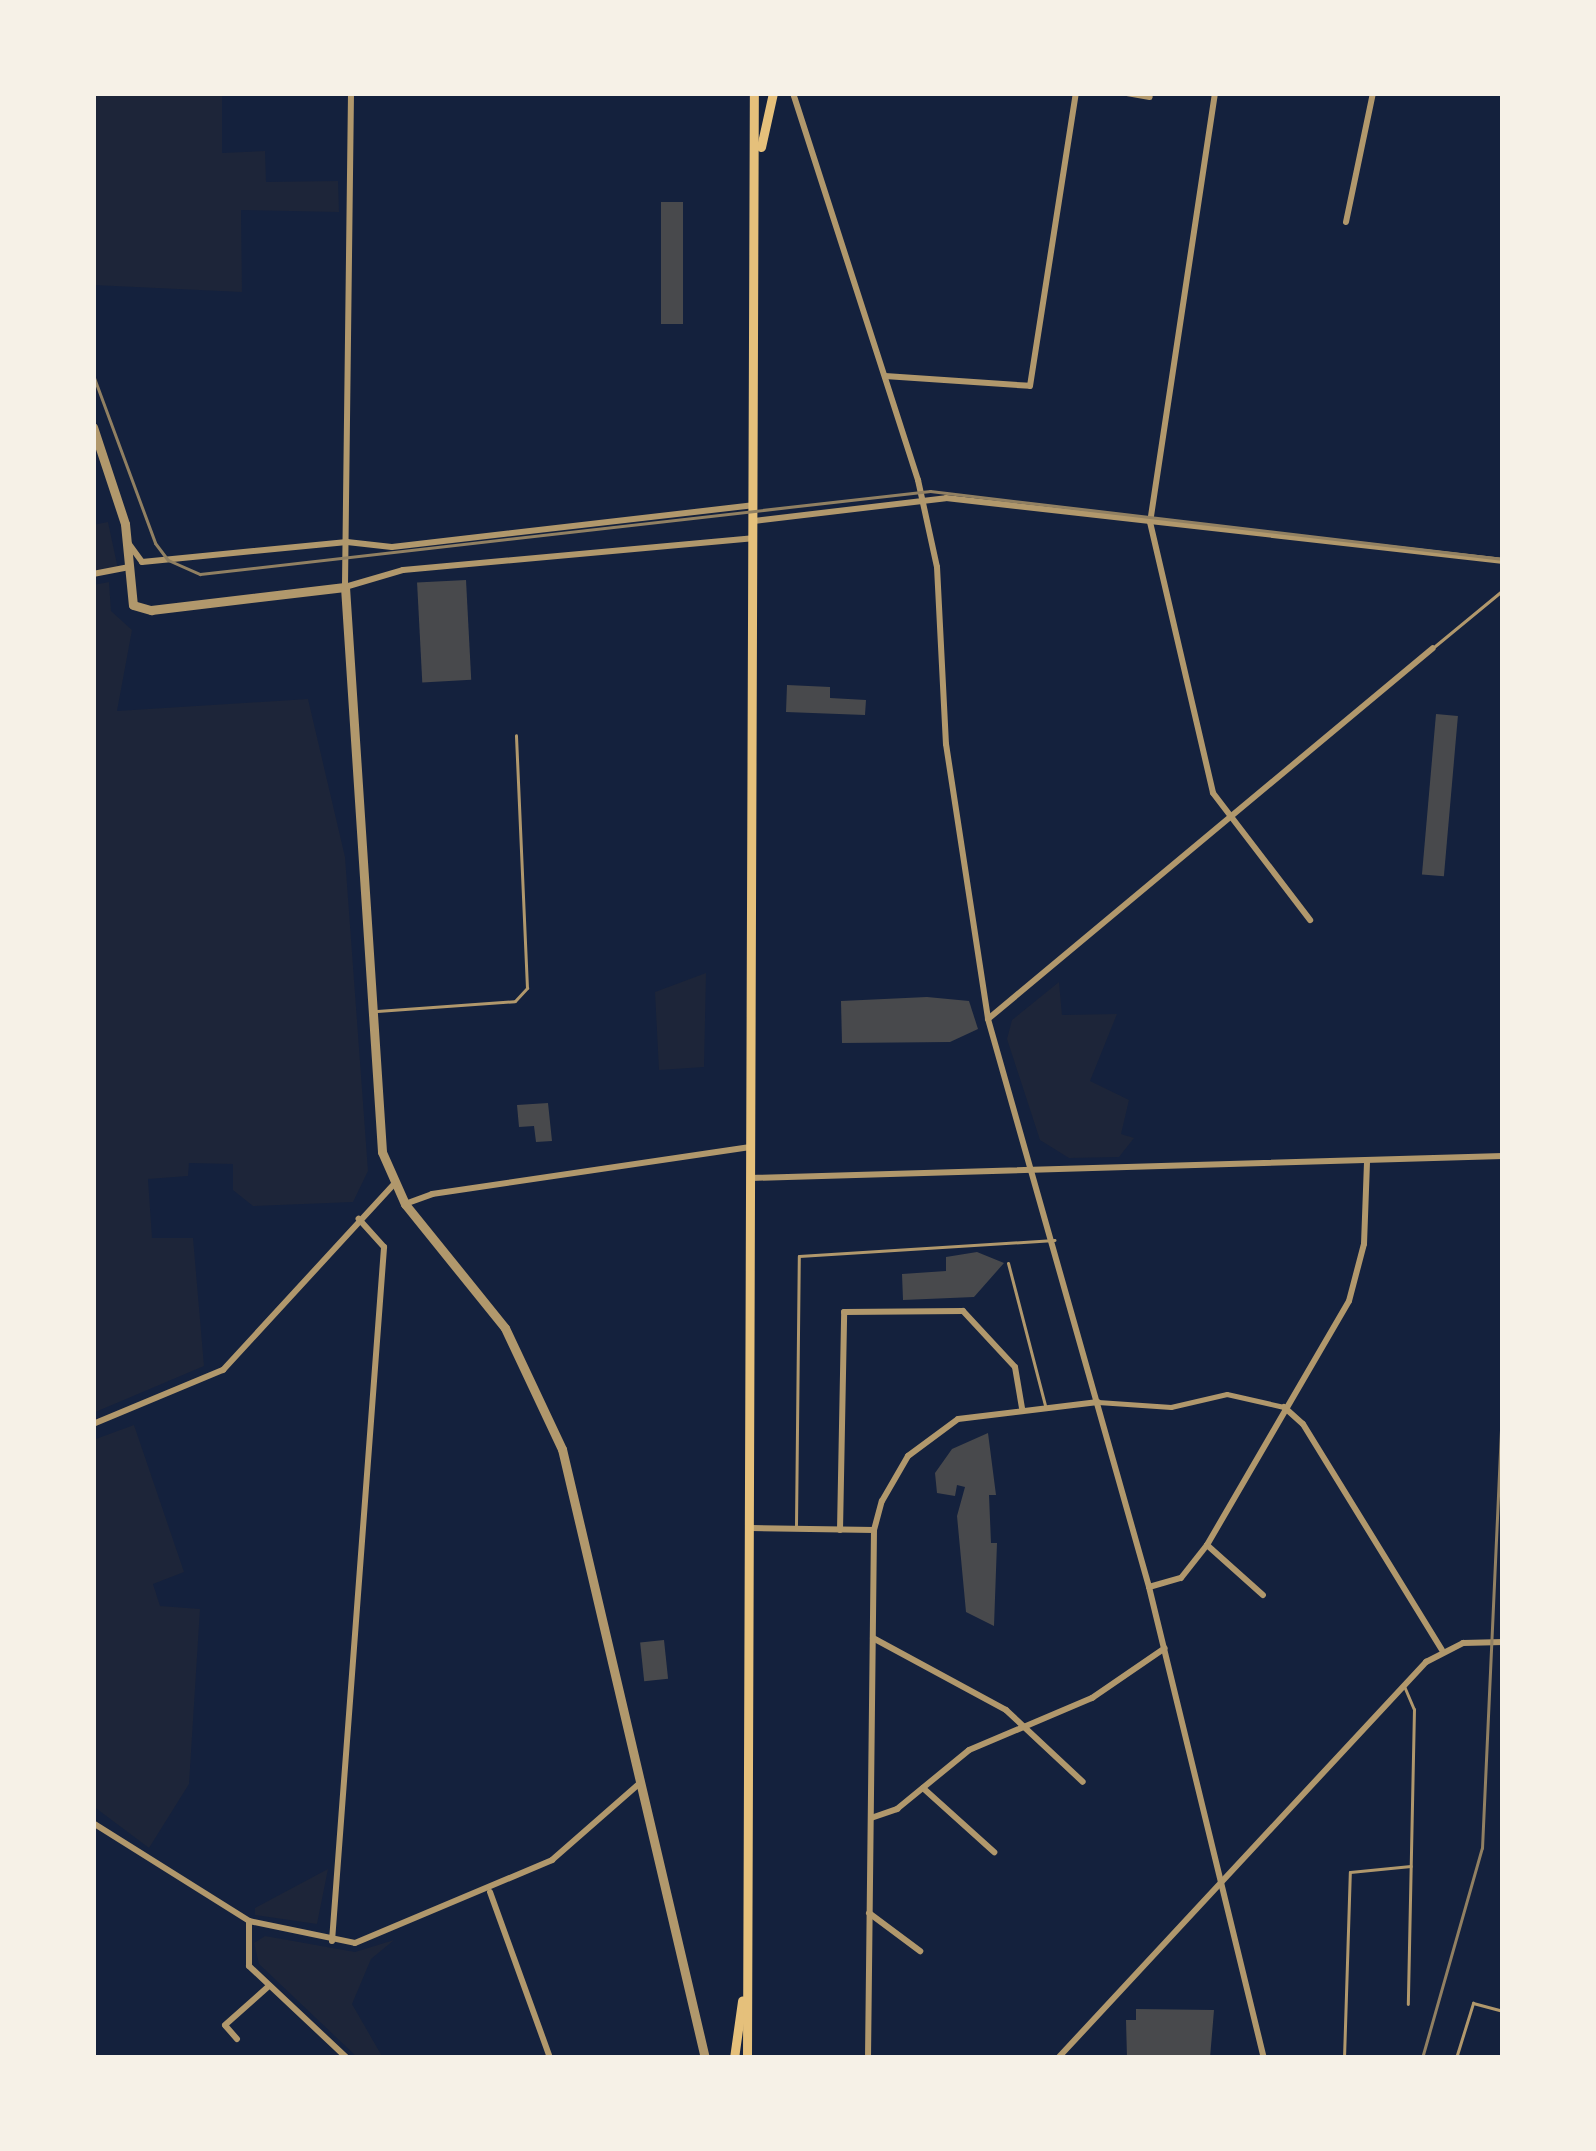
<!DOCTYPE html>
<html>
<head>
<meta charset="utf-8">
<style>
  body { margin:0 }
  #map { position:relative; width:1596px; height:2151px; overflow:hidden; background:#14213d; font-family:Inter,sans-serif }
  div>[style] { position:absolute }
  [style*='--x'] { left:calc(var(--x)*1px); top:calc(var(--y)*1px); width:calc(var(--w)*1px); rotate:calc(var(--a)*1deg) }
  .green>* { inset:0; background:#1d2539 }
  .building>* { inset:0; background:#48494c; transform-origin:0 0 }
  .service>* { height:3px; margin:-1.5px; padding:0 1.5px; transform-origin:1.5px; border-radius:1.5px; background:#b1986c }
  .pedestrian>* { height:4.5px; margin:-2.25px; padding:0 2.25px; transform-origin:2.25px; border-radius:2.25px; background:#b1986c }
  .minor>* { height:6px; margin:-3px; padding:0 3px; transform-origin:3px; border-radius:3px; background:#b1986c }
  .tertiary>* { height:9px; margin:-4.5px; padding:0 4.5px; transform-origin:4.5px; border-radius:4.5px; background:#b1986c }
  .secondary>* { height:9px; margin:-4.5px; padding:0 4.5px; transform-origin:4.5px; border-radius:4.5px; background:#e5c07b }
  .tram>* { height:3px; margin:-1.5px; padding:0 1.5px; transform-origin:1.5px; border-radius:1.5px; background:#918062 }
  span { translate:-50% -50%; white-space:nowrap; text-align:center; line-height:1.15; -webkit-text-stroke:9px #f6f1e7; paint-order:stroke }
  .frame { position:absolute; inset:0; border:96px solid #f6f1e7; pointer-events:none }
</style>
</head>
<body>
<div id="map">
  <div class="green">
    <div style="clip-path:polygon(93px 93px,222px 93px,222px 153px,265px 151px,266px 182px,338px 181px,339px 212px,241px 210px,242px 292px,93px 285px)"></div>
    <div style="clip-path:polygon(108px 522px,118px 569px,93px 572px,93px 525px)"></div>
    <div style="clip-path:polygon(109px 582px,111px 611px,132px 630px,117px 711px,308px 699px,345px 857px,368px 1171px,353px 1202px,253px 1206px,233px 1190px,233px 1164px,189px 1163px,188px 1176px,148px 1179px,152px 1238px,193px 1238px,204px 1366px,93px 1413px,93px 585px)"></div>
    <div style="clip-path:polygon(706px 973px,704px 1067px,659px 1070px,655px 992px)"></div>
    <div style="clip-path:polygon(1059px 982px,1062px 1015px,1117px 1014px,1090px 1081px,1129px 1100px,1121px 1134px,1134px 1138px,1119px 1157px,1069px 1158px,1040px 1140px,1007px 1039px,1012px 1020px)"></div>
    <div style="clip-path:polygon(134px 1425px,184px 1572px,153px 1584px,160px 1606px,200px 1609px,189px 1784px,149px 1848px,93px 1806px,93px 1440px)"></div>
    <div style="clip-path:polygon(328px 1869px,317px 1924px,255px 1915px,255px 1908px)"></div>
    <div style="clip-path:polygon(265px 1936px,355px 1952px,394px 1940px,371px 1959px,352px 2004px,383px 2058px,358px 2058px,259px 1964px,254px 1943px)"></div>
  </div>
  <div class="building">
    <div style="left:661px;top:202px;width:22px;height:122px"></div>
    <div style="left:466px;top:580px;width:100px;height:49px;rotate:87deg"></div>
    <div style="clip-path:polygon(787px 685px,830px 687px,830px 698px,866px 700px,865px 715px,786px 712px)"></div>
    <div style="left:1436px;top:714px;width:22px;height:161px;rotate:5deg"></div>
    <div style="clip-path:polygon(927px 997px,969px 1001px,978px 1029px,950px 1042px,842px 1043px,841px 1001px)"></div>
    <div style="clip-path:polygon(548px 1103px,552px 1141px,536px 1142px,534px 1126px,519px 1127px,517px 1105px)"></div>
    <div style="clip-path:polygon(977px 1252px,1004px 1263px,974px 1297px,903px 1300px,902px 1274px,946px 1271px,946px 1257px)"></div>
    <div style="clip-path:polygon(988px 1433px,996px 1495px,989px 1495px,991px 1543px,997px 1543px,994px 1626px,966px 1612px,957px 1516px,965px 1487px,957px 1485px,955px 1496px,937px 1493px,935px 1473px,952px 1449px)"></div>
    <div style="left:664px;top:1640px;width:39px;height:24px;rotate:84deg"></div>
    <div style="clip-path:polygon(1136px 2009px,1214px 2010px,1210px 2058px,1127px 2058px,1126px 2020px,1136px 2020px)"></div>
  </div>
  <div class="service">
    <div style="--x:1435;--y:646;--w:88;--a:-39.5"></div>
    <div style="--x:377;--y:1011;--w:138;--a:-4.1"></div>
    <div style="--x:515;--y:1001;--w:18;--a:-47"></div>
    <div style="--x:527;--y:988;--w:253;--a:-92.5"></div>
    <div style="--x:1008;--y:1263;--w:147;--a:75.4"></div>
    <div style="--x:796;--y:1525;--w:269;--a:-89.4"></div>
    <div style="--x:799;--y:1256;--w:256;--a:-3.6"></div>
    <div style="--x:1404;--y:1686;--w:25;--a:67"></div>
    <div style="--x:1414;--y:1709;--w:295;--a:91.2"></div>
    <div style="--x:1344;--y:2058;--w:186;--a:-88.2"></div>
    <div style="--x:1350;--y:1872;--w:61;--a:-5.6"></div>
    <div style="--x:1456;--y:2058;--w:58;--a:-72.8"></div>
    <div style="--x:1473;--y:2003;--w:31;--a:15"></div>
  </div>
  <div class="pedestrian">
    <div style="--x:1098;--y:1402;--w:73;--a:3.9"></div>
    <div style="--x:1171;--y:1407;--w:57;--a:-13.1"></div>
    <div style="--x:1227;--y:1394;--w:58;--a:12.8"></div>
  </div>
  <div class="minor">
    <div style="--x:351;--y:93;--w:494;--a:90.7"></div>
    <div style="--x:345;--y:587;--w:60;--a:-16.3"></div>
    <div style="--x:403;--y:570;--w:351;--a:-5.2"></div>
    <div style="--x:793;--y:93;--w:407;--a:72.1"></div>
    <div style="--x:918;--y:480;--w:89;--a:77.7"></div>
    <div style="--x:937;--y:567;--w:177;--a:87.1"></div>
    <div style="--x:946;--y:744;--w:278;--a:81.3"></div>
    <div style="--x:988;--y:1019;--w:590;--a:74.17"></div>
    <div style="--x:1149;--y:1587;--w:485;--a:76.3"></div>
    <div style="--x:1127;--y:93;--w:23;--a:10"></div>
    <div style="--x:1215;--y:93;--w:434;--a:98.6"></div>
    <div style="--x:1150;--y:522;--w:278;--a:76.9"></div>
    <div style="--x:1213;--y:793;--w:160;--a:52.6"></div>
    <div style="--x:1346;--y:222;--w:132;--a:-78.2"></div>
    <div style="--x:885;--y:376;--w:145;--a:3.9"></div>
    <div style="--x:1030;--y:386;--w:297;--a:-81.1"></div>
    <div style="--x:754;--y:521;--w:193;--a:-6.8"></div>
    <div style="--x:946;--y:498;--w:561;--a:6.45"></div>
    <div style="--x:129;--y:544;--w:22;--a:54"></div>
    <div style="--x:142;--y:562;--w:206;--a:-5.6"></div>
    <div style="--x:347;--y:542;--w:45;--a:6.3"></div>
    <div style="--x:392;--y:547;--w:363;--a:-6.6"></div>
    <div style="--x:93;--y:574;--w:33;--a:-11"></div>
    <div style="--x:1503;--y:833;--w:323;--a:90"></div>
    <div style="--x:988;--y:1019;--w:579;--a:-39.82"></div>
    <div style="--x:751;--y:1178;--w:752;--a:-1.68"></div>
    <div style="--x:405;--y:1204;--w:29;--a:-20"></div>
    <div style="--x:432;--y:1194;--w:320;--a:-8.4"></div>
    <div style="--x:1284;--y:1407;--w:25;--a:42"></div>
    <div style="--x:1303;--y:1424;--w:265;--a:58.4"></div>
    <div style="--x:93;--y:1424;--w:141;--a:-22.6"></div>
    <div style="--x:223;--y:1370;--w:251;--a:-47.4"></div>
    <div style="--x:751;--y:1528;--w:123;--a:0.9"></div>
    <div style="--x:840;--y:1530;--w:218;--a:-88.9"></div>
    <div style="--x:844;--y:1312;--w:119;--a:-0.5"></div>
    <div style="--x:963;--y:1311;--w:76;--a:47.1"></div>
    <div style="--x:1015;--y:1367;--w:42;--a:80.3"></div>
    <div style="--x:1207;--y:1545;--w:75;--a:41.8"></div>
    <div style="--x:1149;--y:1587;--w:33;--a:-16"></div>
    <div style="--x:1181;--y:1578;--w:42;--a:-51.8"></div>
    <div style="--x:1207;--y:1545;--w:282;--a:-59.8"></div>
    <div style="--x:1349;--y:1301;--w:59;--a:-75.3"></div>
    <div style="--x:1364;--y:1244;--w:83;--a:-87.9"></div>
    <div style="--x:873;--y:1638;--w:151;--a:28.4"></div>
    <div style="--x:1006;--y:1710;--w:105;--a:43.1"></div>
    <div style="--x:923;--y:1788;--w:96;--a:42"></div>
    <div style="--x:871;--y:1818;--w:28;--a:-19"></div>
    <div style="--x:897;--y:1809;--w:93;--a:-39.3"></div>
    <div style="--x:969;--y:1750;--w:134;--a:-22.9"></div>
    <div style="--x:1092;--y:1698;--w:88;--a:-34.4"></div>
    <div style="--x:93;--y:1823;--w:184;--a:32.1"></div>
    <div style="--x:249;--y:1921;--w:108;--a:11.7"></div>
    <div style="--x:355;--y:1943;--w:214;--a:-22.8"></div>
    <div style="--x:552;--y:1860;--w:118;--a:-41.2"></div>
    <div style="--x:490;--y:1892;--w:177;--a:70.1"></div>
    <div style="--x:869;--y:1913;--w:64;--a:36.7"></div>
    <div style="--x:249;--y:1921;--w:45;--a:90"></div>
    <div style="--x:249;--y:1966;--w:134;--a:43.2"></div>
    <div style="--x:332;--y:1941;--w:696;--a:-85.71"></div>
    <div style="--x:384;--y:1247;--w:38;--a:-132"></div>
    <div style="--x:237;--y:2039;--w:18;--a:-131"></div>
    <div style="--x:225;--y:2025;--w:59;--a:-41.6"></div>
    <div style="--x:868;--y:2058;--w:528;--a:-89.35"></div>
    <div style="--x:874;--y:1530;--w:30;--a:-75"></div>
    <div style="--x:882;--y:1501;--w:52;--a:-60"></div>
    <div style="--x:908;--y:1456;--w:62;--a:-36.5"></div>
    <div style="--x:958;--y:1419;--w:141;--a:-6.9"></div>
    <div style="--x:1058;--y:2058;--w:541;--a:-47.1"></div>
    <div style="--x:1426;--y:1662;--w:42;--a:-27.2"></div>
    <div style="--x:1463;--y:1643;--w:40;--a:-1.4"></div>
  </div>
  <div class="tertiary">
    <div style="--x:93;--y:427;--w:102;--a:71.7"></div>
    <div style="--x:125;--y:524;--w:81;--a:84.4"></div>
    <div style="--x:133;--y:605;--w:19;--a:16"></div>
    <div style="--x:151;--y:610;--w:195;--a:-6.8"></div>
    <div style="--x:345;--y:587;--w:566;--a:86.25"></div>
    <div style="--x:382;--y:1152;--w:57;--a:66.1"></div>
    <div style="--x:405;--y:1204;--w:159;--a:51.1"></div>
    <div style="--x:505;--y:1328;--w:134;--a:64.8"></div>
    <div style="--x:562;--y:1449;--w:626;--a:76.79"></div>
  </div>
  <div class="secondary">
    <div style="--x:761;--y:147;--w:55;--a:-77.5"></div>
    <div style="--x:734;--y:2058;--w:58;--a:-82"></div>
    <div style="--x:747;--y:2058;--w:1965;--a:-89.8"></div>
  </div>
  <div class="tram">
    <div style="--x:93;--y:375;--w:179;--a:69.7"></div>
    <div style="--x:155;--y:543;--w:21;--a:53"></div>
    <div style="--x:168;--y:560;--w:35;--a:24"></div>
    <div style="--x:200;--y:574;--w:735;--a:-6.49"></div>
    <div style="--x:930;--y:491;--w:577;--a:6.77"></div>
    <div style="--x:1422;--y:2058;--w:218;--a:-74.1"></div>
    <div style="--x:1482;--y:1848;--w:466;--a:-87.4"></div>
  </div>
  <div class="frame"></div>
</div>
</body>
</html>
